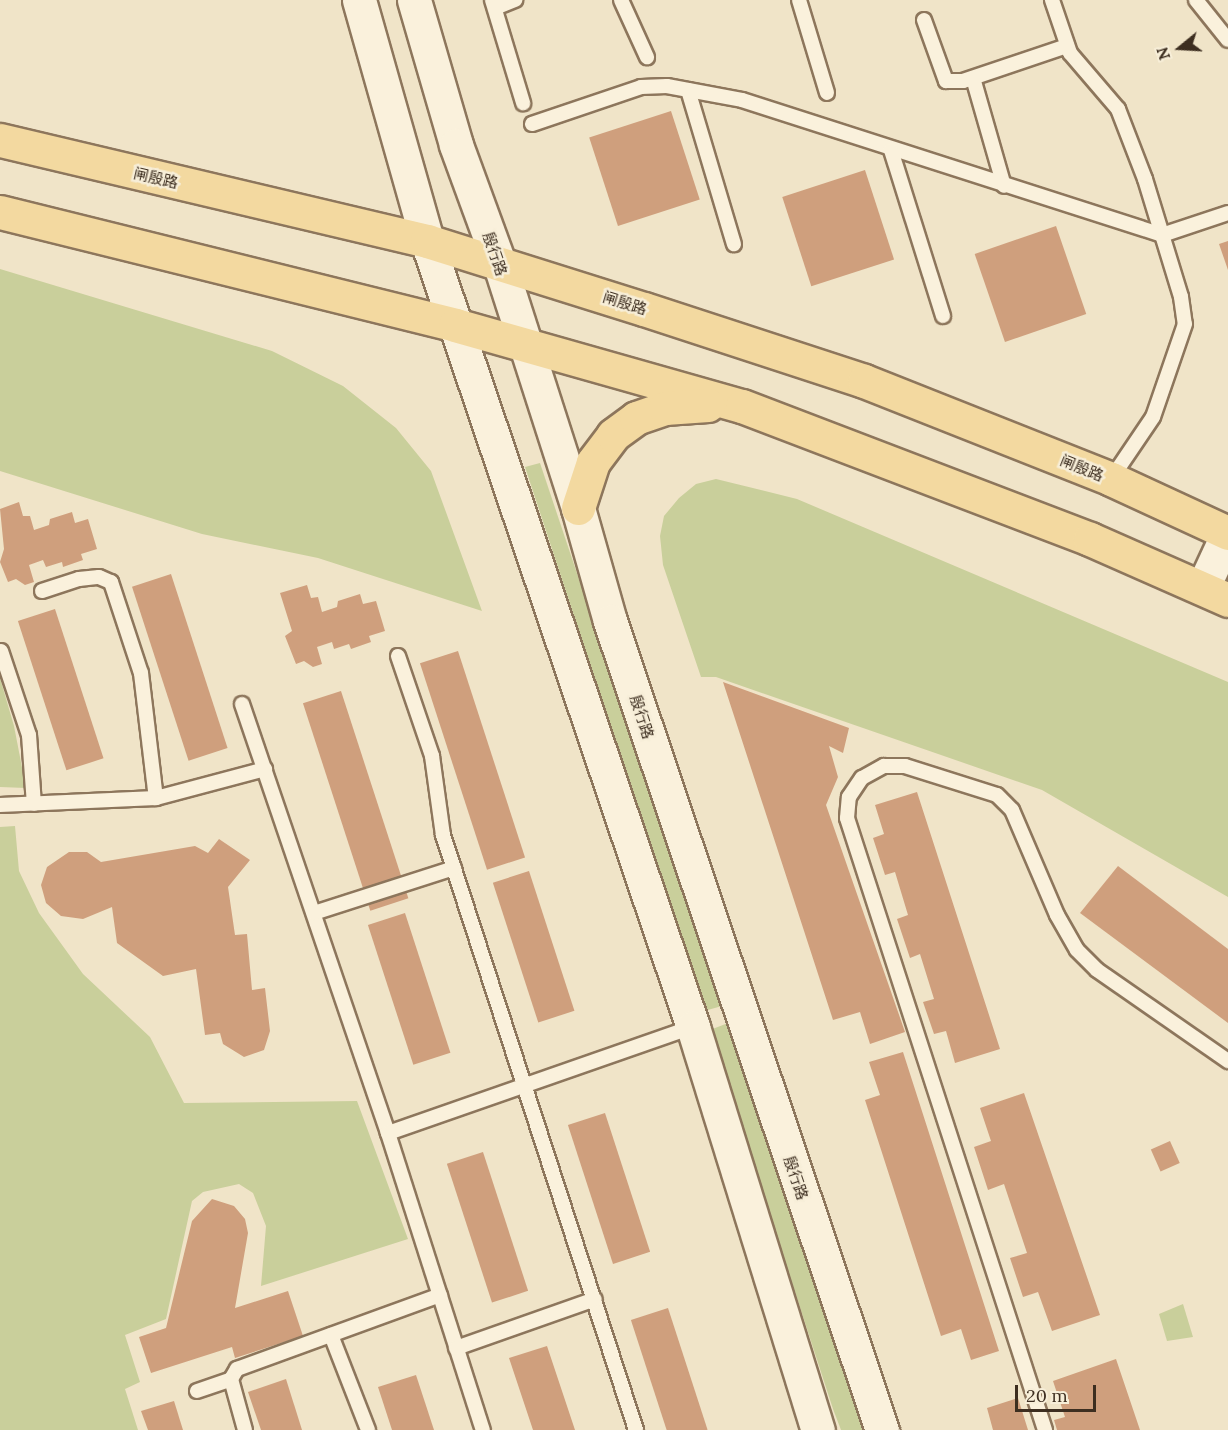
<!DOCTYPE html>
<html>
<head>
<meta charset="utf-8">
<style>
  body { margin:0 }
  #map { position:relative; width:1228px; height:1430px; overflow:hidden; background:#f0e4c8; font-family:Lora,"Noto Sans SC",serif }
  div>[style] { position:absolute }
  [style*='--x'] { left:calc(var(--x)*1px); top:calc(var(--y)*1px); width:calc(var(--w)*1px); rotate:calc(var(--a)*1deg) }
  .green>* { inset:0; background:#c9cf9b }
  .building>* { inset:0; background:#cf9f7d; transform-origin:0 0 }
  .roads { filter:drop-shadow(2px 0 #8d765c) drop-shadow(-2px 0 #8d765c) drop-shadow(0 2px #8d765c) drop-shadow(0 -2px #8d765c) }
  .service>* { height:14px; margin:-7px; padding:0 7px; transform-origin:7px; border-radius:7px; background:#faf1dc }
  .tertiary>* { height:33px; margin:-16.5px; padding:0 16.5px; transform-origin:16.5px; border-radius:16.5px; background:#faf1dc }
  .secondary>* { height:33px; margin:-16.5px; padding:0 16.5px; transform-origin:16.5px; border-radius:16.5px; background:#faf1dc }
  .primary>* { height:33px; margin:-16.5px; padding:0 16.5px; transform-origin:16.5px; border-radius:16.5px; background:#f3d9a0 }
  span { translate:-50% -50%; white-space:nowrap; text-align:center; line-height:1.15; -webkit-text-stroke:5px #f7eed8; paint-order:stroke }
  .street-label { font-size:15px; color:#3d2e20 }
  .north { position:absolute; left:1150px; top:18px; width:60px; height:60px; -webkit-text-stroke:4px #f7eed8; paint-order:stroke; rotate:252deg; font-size:16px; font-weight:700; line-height:24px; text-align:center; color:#3d2e20 }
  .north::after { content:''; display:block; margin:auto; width:21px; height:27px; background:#3d2e20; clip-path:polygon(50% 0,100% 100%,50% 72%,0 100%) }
  .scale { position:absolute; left:1015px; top:1385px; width:81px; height:27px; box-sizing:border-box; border:3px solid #3d2e20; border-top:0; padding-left:8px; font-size:18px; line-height:21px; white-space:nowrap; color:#3d2e20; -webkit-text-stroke:4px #f7eed8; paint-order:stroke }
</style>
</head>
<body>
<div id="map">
  <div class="green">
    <div style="clip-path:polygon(0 269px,272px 351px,343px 386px,396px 428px,431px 471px,482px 611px,318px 558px,202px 534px,0 471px)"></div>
    <div style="clip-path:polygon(540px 463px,722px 1006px,704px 1011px,525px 467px)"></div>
    <div style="clip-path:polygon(716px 479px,797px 499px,1228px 682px,1228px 897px,1042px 790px,716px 677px,701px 677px,663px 565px,660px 536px,664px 516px,679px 498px,696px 484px)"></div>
    <div style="clip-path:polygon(0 678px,14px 726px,26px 788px,0 787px)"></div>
    <div style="clip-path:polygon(15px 826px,19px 871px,39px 913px,83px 974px,150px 1037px,184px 1103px,357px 1101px,408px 1239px,261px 1286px,266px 1226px,253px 1193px,239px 1184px,203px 1192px,192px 1201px,166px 1319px,125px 1335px,140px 1382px,125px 1389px,138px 1430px,0 1430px,0 827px)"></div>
    <div style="clip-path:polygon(728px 1023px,747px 1079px,864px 1430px,841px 1430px,833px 1409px,710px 1030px)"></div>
    <div style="clip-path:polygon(1183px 1304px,1193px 1337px,1167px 1341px,1159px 1314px)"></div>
  </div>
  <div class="building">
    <div style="left:671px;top:111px;width:93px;height:86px;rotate:72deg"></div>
    <div style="left:865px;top:170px;width:94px;height:87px;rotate:72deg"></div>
    <div style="left:1056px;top:226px;width:93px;height:86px;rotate:71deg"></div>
    <div style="clip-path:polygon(1228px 241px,1228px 270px,1219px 244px)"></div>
    <div style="clip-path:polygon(19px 502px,23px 516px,30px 516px,34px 530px,49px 525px,50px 519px,72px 512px,75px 523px,88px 519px,97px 549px,81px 554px,83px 560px,63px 567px,62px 562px,46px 567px,43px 560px,29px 565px,34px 582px,25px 585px,16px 579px,8px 582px,0 562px,4px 549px,0 509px)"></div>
    <div style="left:171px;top:574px;width:183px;height:41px;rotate:72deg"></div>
    <div style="clip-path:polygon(307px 585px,311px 598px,318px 597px,322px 612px,337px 607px,338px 601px,360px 594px,363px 604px,376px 601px,385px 631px,369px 636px,371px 642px,351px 649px,349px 644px,334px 649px,332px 642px,317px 647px,322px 664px,313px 667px,304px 661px,296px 664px,285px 636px,292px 631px,280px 593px)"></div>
    <div style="left:55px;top:609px;width:157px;height:39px;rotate:72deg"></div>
    <div style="left:458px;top:651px;width:217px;height:40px;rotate:72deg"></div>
    <div style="clip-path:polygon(723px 682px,849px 728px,843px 753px,829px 746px,838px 777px,826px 805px,905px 1032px,870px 1044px,860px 1012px,833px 1020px)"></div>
    <div style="left:341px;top:691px;width:218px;height:40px;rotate:72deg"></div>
    <div style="clip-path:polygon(917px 792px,1000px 1049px,955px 1063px,946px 1031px,934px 1034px,923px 1002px,934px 999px,920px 954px,910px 958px,897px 919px,908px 915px,895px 872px,885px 875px,873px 838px,884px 834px,875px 805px)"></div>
    <div style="clip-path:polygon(219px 839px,250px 860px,228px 887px,235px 935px,247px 934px,252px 990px,265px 988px,270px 1031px,264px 1050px,244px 1057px,223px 1044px,220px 1033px,205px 1035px,196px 969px,163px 976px,117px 943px,112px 907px,83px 919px,61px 916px,46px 903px,41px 885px,47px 867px,69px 852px,87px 852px,101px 862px,195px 846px,208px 853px)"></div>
    <div style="clip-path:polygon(1118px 866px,1228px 949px,1228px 1023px,1080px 913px)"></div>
    <div style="left:529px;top:871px;width:147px;height:38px;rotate:72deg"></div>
    <div style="left:405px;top:913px;width:147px;height:39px;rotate:72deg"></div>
    <div style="clip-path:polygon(903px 1052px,999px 1351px,971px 1360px,961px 1329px,941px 1336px,865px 1100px,880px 1095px,869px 1062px)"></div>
    <div style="clip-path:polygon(1024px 1093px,1100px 1315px,1052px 1331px,1038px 1292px,1023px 1297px,1010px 1258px,1027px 1253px,1004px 1184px,988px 1190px,974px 1147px,991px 1141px,980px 1108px)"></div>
    <div style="left:605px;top:1113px;width:146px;height:39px;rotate:72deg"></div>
    <div style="left:1170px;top:1141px;width:24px;height:21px;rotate:66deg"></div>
    <div style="left:483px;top:1152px;width:146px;height:38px;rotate:72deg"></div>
    <div style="clip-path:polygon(212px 1199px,234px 1206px,245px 1219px,248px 1233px,235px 1308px,288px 1291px,303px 1336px,235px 1358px,232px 1347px,151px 1373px,139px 1337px,166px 1328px,192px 1221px)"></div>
    <div style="left:668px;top:1308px;width:128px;height:39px;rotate:72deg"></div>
    <div style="clip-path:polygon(547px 1346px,575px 1430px,533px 1430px,509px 1358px)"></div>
    <div style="clip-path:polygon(1116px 1359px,1140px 1430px,1057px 1430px,1054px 1420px,1065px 1417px,1053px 1381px)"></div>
    <div style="clip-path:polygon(416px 1375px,434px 1430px,392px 1430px,378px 1387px)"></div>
    <div style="clip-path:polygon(286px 1379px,302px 1430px,261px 1430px,248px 1392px)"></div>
    <div style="clip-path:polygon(1018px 1398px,1028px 1430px,993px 1430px,987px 1408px)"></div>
    <div style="clip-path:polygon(174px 1401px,183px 1430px,148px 1430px,141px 1411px)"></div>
  </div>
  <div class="roads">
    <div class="service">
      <div style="--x:492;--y:0;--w:108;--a:73.2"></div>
      <div style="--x:621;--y:0;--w:63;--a:65.5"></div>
      <div style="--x:799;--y:0;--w:97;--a:73.2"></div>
      <div style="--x:1052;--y:0;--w:56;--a:71.2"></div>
      <div style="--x:1070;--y:53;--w:74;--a:49.4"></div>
      <div style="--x:1118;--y:109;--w:75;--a:68.9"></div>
      <div style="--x:1145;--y:179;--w:123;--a:73"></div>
      <div style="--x:1181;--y:297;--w:27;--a:82"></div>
      <div style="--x:1185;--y:324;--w:98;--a:109"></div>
      <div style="--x:1153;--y:417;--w:75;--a:124.1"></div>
      <div style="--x:1196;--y:0;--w:51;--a:51.3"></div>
      <div style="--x:495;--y:8;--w:22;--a:-22"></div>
      <div style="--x:924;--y:20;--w:65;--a:70.2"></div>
      <div style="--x:946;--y:81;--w:17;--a:0"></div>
      <div style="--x:963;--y:81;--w:110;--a:-18.6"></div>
      <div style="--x:973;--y:78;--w:112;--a:74"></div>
      <div style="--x:688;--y:90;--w:161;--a:73.4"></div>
      <div style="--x:532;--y:124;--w:115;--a:-18.7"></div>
      <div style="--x:641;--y:87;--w:26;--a:-2"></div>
      <div style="--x:667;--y:86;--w:76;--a:10.6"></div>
      <div style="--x:742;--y:100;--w:441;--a:17.8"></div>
      <div style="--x:1162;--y:235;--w:70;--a:-18.4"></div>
      <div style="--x:891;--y:150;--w:174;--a:72.6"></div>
      <div style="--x:42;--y:591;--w:39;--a:-18"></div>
      <div style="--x:79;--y:579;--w:20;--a:-6"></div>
      <div style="--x:99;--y:577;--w:13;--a:23"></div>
      <div style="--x:111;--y:582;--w:96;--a:71.8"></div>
      <div style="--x:141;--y:673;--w:126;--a:83.2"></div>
      <div style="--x:1;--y:651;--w:89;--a:71.6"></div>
      <div style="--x:29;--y:735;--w:69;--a:85.9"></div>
      <div style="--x:398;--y:656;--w:106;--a:71.2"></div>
      <div style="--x:432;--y:756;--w:80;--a:82.1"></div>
      <div style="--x:443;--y:835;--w:626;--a:72.03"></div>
      <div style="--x:242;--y:704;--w:453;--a:71.2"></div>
      <div style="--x:388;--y:1133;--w:312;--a:72.3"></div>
      <div style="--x:0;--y:805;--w:156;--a:-2.6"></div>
      <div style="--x:156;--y:798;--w:113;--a:-14.9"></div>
      <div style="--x:314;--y:913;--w:147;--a:-17.8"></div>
      <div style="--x:388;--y:1133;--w:323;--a:-19.2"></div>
      <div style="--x:331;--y:1335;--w:102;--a:68.7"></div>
      <div style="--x:456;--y:1348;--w:147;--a:-19.4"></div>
      <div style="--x:197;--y:1391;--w:36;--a:-19"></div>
      <div style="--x:245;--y:1430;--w:53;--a:-105.4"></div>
      <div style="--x:231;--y:1379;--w:12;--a:-59"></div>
      <div style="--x:237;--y:1369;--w:216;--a:-20"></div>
      <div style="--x:1045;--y:1430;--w:643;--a:-107.93"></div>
      <div style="--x:847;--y:818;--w:21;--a:-85"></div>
      <div style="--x:849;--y:797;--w:23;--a:-56"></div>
      <div style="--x:862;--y:778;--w:25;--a:-29"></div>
      <div style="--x:884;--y:766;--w:21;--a:0"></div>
      <div style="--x:905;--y:766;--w:96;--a:17.5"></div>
      <div style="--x:997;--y:795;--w:21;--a:45"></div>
      <div style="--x:1012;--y:810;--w:114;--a:66.8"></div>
      <div style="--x:1057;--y:915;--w:40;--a:60.3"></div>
      <div style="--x:1077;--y:950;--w:28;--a:45"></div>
      <div style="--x:1097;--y:970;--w:160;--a:34.8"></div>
    </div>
    <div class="tertiary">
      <div style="--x:1203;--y:587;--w:60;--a:-65.2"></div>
    </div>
    <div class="secondary">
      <div style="--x:359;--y:0;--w:250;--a:74.2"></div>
      <div style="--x:427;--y:241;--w:830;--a:71.3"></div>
      <div style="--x:693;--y:1027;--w:422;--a:72.8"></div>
      <div style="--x:414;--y:0;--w:151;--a:73.8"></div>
      <div style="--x:456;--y:145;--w:128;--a:69.9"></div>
      <div style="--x:500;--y:265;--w:255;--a:72.2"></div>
      <div style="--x:578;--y:508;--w:117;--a:74.2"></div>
      <div style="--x:610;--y:621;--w:854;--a:71.42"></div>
    </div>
    <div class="primary">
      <div style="--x:0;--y:140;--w:439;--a:13.3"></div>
      <div style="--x:427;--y:241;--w:227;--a:17.4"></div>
      <div style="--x:644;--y:309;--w:231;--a:18.1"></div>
      <div style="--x:864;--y:381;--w:266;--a:21.6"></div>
      <div style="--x:1111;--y:479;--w:129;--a:24.8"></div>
      <div style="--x:0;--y:212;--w:469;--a:13.9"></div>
      <div style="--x:455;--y:325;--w:298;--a:15.8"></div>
      <div style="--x:742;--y:406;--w:373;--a:20.9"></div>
      <div style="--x:1090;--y:539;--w:151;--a:23.8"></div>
      <div style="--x:578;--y:508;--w:48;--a:-71.9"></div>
      <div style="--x:593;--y:462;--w:34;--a:-53"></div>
      <div style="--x:613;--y:435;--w:29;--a:-36"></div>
      <div style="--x:636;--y:418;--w:31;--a:-19"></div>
      <div style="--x:665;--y:408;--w:43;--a:-4"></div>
    </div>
  </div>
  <div class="street-label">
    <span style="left:156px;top:178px;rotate:13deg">闸殷路</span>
    <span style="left:495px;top:254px;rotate:71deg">殷行路</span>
    <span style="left:625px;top:303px;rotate:17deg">闸殷路</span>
    <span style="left:1082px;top:468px;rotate:22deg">闸殷路</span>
    <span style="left:642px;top:717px;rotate:72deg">殷行路</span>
    <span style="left:796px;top:1178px;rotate:71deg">殷行路</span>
  </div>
  <div class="north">N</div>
  <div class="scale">20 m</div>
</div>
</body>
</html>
